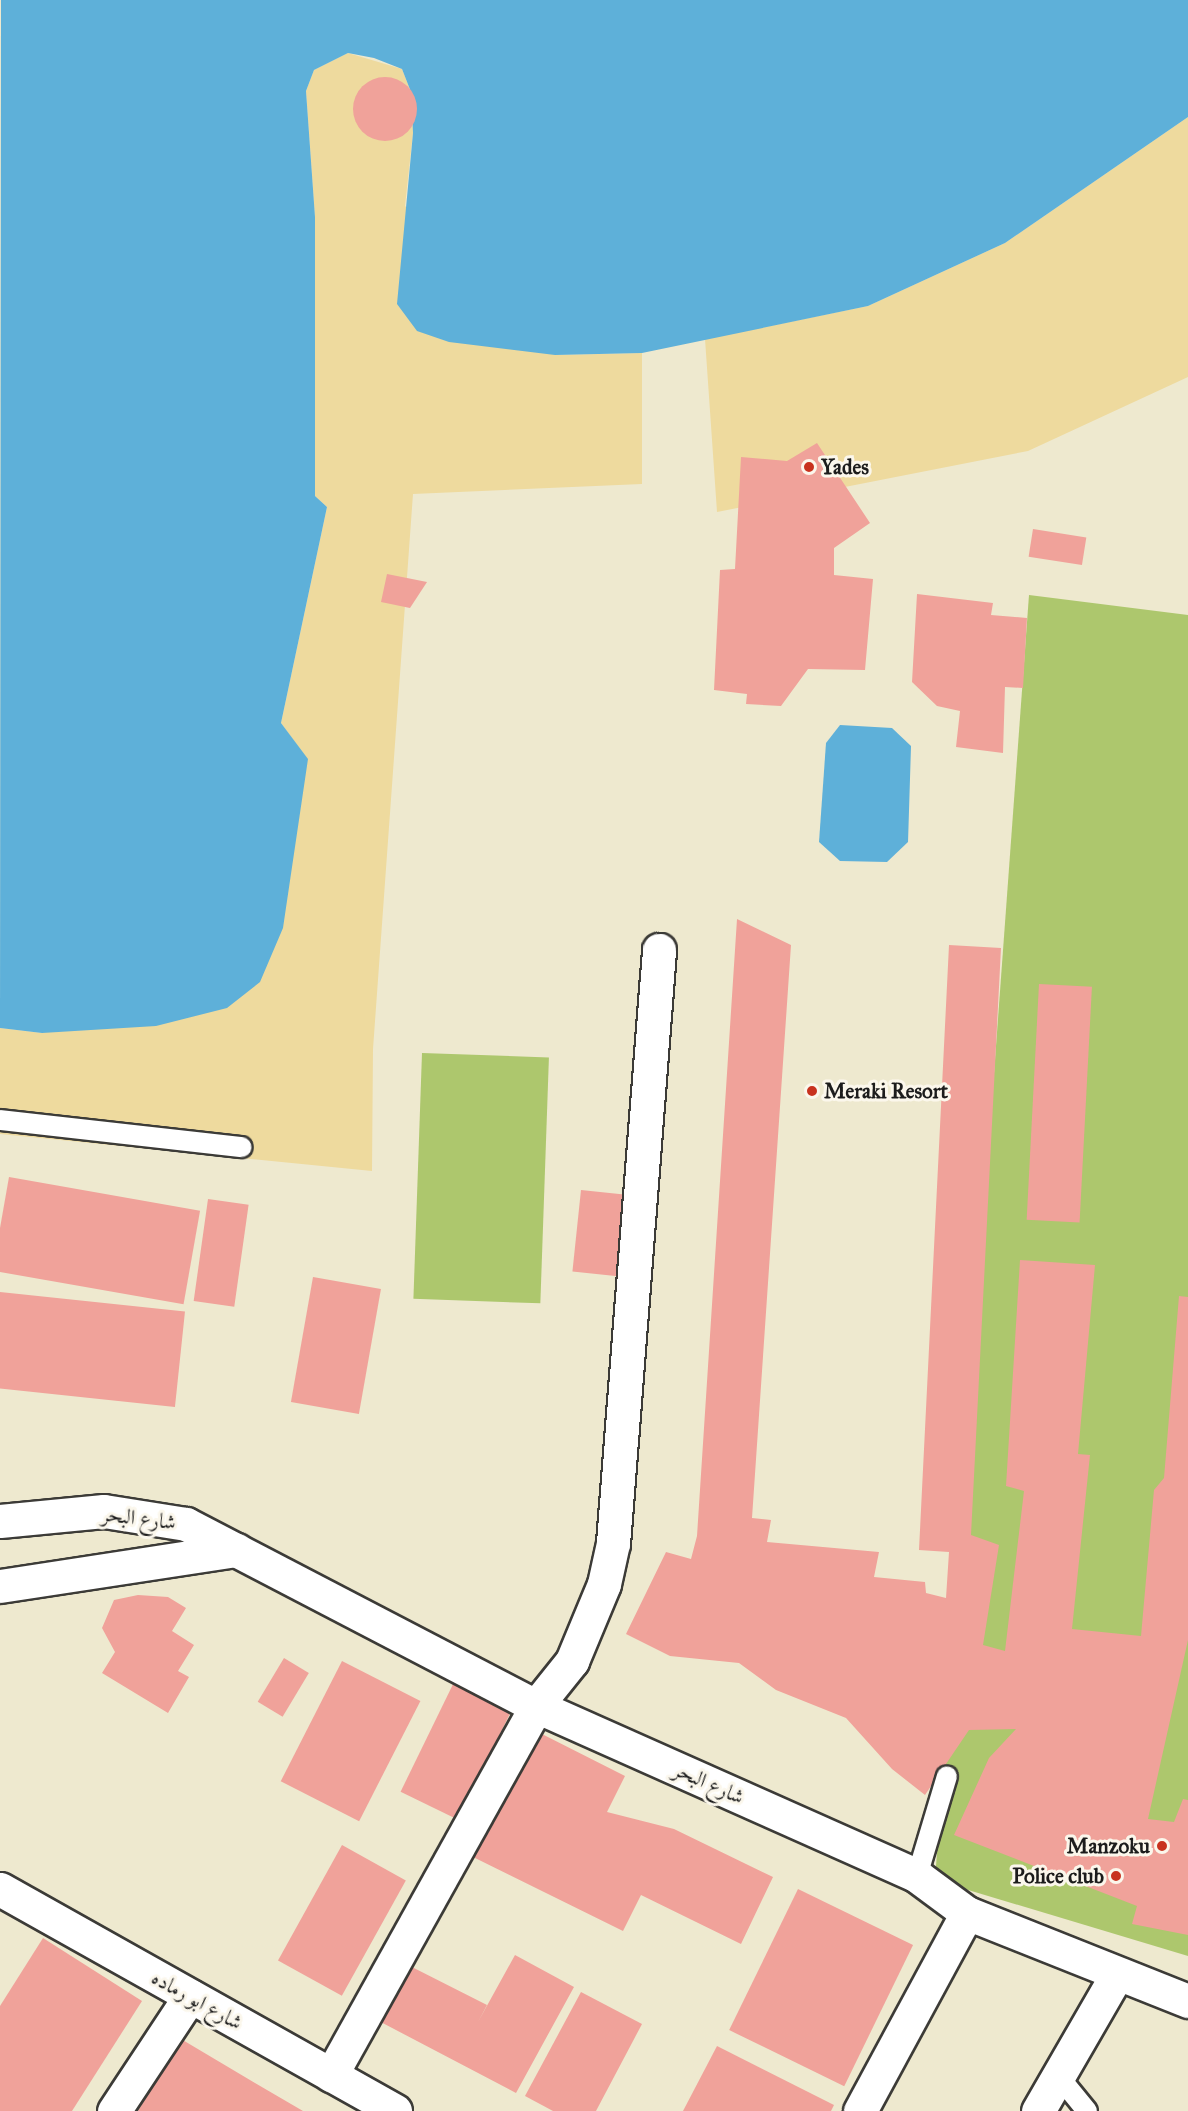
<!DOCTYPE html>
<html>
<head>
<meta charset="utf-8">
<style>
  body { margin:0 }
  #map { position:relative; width:1188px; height:2111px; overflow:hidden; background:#eee9cf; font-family:"IM FELL Great Primer",Amiri,serif }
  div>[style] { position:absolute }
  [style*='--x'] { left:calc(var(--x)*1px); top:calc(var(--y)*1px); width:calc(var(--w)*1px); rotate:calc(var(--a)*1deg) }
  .green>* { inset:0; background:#adc76d; transform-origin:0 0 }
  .sand>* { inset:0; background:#eeda9e }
  .water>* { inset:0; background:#5eb0d9 }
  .building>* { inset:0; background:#f0a29a; transform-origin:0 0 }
  .round { border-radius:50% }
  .roads { filter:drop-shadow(2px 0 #3c3b37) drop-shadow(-2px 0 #3c3b37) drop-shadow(0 2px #3c3b37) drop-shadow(0 -2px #3c3b37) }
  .service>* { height:20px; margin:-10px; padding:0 10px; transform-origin:10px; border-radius:10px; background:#fff }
  .minor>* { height:33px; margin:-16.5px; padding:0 16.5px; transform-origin:16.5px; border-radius:16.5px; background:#fff }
  .secondary>* { height:33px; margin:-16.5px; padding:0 16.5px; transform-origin:16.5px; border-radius:16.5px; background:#fff }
  .dots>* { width:16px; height:16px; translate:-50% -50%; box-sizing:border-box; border:3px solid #fbf7ec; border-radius:50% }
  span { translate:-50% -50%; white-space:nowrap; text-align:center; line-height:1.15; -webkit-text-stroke:6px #fbf7ec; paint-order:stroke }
  .poi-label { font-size:21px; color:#1c1c1c; font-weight:700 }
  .left { translate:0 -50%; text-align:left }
  .right { translate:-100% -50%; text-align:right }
  .street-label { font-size:21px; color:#1c1c1c }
</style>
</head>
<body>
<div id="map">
  <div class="green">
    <div style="clip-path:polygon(1029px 595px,1188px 615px,1188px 1956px,935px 1880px)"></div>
    <div style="left:422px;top:1053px;width:127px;height:246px;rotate:2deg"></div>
  </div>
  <div class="sand">
    <div style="clip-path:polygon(348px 53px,402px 69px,411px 92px,413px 133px,405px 206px,555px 355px,642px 353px,642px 484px,413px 494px,373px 1049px,372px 1171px,0 1134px,0 1028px,42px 1033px,307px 759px,281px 723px,327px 507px,315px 496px,315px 217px,306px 91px,314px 70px)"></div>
    <div style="clip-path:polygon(1188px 117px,1188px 377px,1028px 451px,717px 512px,705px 339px,868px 306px,1005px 243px)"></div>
  </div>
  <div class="water">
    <div style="clip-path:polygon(1px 0,1188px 0,1188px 117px,1005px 243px,868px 306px,642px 353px,555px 355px,449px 342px,417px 331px,397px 304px,413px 133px,411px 92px,402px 69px,374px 58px,348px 53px,314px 70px,306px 91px,315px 217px,315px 496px,327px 507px,281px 723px,308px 759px,283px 928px,260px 982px,227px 1008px,156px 1026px,42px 1033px,0 1028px)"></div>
    <div style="clip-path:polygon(840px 725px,892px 728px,911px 746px,908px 842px,887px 862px,840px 861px,819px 842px,826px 743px)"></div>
  </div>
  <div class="building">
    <div class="round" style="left:353px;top:77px;width:64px;height:64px"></div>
    <div style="clip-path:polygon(817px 443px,870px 523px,834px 548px,834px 575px,873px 579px,865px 670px,808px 669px,781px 706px,746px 704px,747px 694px,714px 690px,720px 570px,735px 569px,741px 457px,787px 461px)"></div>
    <div style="left:1033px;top:529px;width:54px;height:28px;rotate:9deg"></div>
    <div style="clip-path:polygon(387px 574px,427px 582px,410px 608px,381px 602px)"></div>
    <div style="clip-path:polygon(917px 594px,993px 603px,991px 615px,1027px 618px,1023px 688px,1005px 687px,1003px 753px,956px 747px,960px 711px,937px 706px,912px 682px)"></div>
    <div style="clip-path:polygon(737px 919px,791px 945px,752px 1518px,771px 1520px,767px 1542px,879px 1552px,874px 1577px,925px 1582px,926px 1593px,946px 1598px,949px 1552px,919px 1550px,949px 945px,1001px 948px,971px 1535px,999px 1545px,983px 1645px,1005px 1651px,1024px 1491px,1006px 1486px,1020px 1260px,1095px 1265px,1078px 1454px,1090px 1455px,1072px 1629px,1141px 1636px,1154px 1490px,1164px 1478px,1179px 1296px,1188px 1297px,1188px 1640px,1148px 1819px,1174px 1822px,1183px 1799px,1188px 1800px,1188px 1935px,1132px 1924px,1137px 1906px,954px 1835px,989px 1758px,1016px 1729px,969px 1730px,925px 1795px,892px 1769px,846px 1718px,776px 1690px,739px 1663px,670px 1656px,626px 1634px,666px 1552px,691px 1559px,697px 1536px)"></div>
    <div style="left:1039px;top:984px;width:53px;height:236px;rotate:3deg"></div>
    <div style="left:9px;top:1177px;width:194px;height:95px;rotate:10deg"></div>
    <div style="left:581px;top:1190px;width:48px;height:82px;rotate:6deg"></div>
    <div style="left:208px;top:1199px;width:41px;height:103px;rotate:8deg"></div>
    <div style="left:313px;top:1277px;width:69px;height:127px;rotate:10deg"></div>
    <div style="left:0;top:1292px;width:186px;height:96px;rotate:6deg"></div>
    <div style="clip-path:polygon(138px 1595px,168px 1597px,186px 1608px,172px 1631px,194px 1645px,178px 1671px,189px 1677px,168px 1713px,102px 1673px,115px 1652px,102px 1628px,114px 1600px)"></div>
    <div style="left:284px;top:1658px;width:29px;height:51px;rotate:31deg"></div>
    <div style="left:342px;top:1661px;width:88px;height:135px;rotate:27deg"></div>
    <div style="left:458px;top:1674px;width:64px;height:131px;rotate:26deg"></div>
    <div style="clip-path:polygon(534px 1730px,625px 1776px,607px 1812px,674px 1829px,773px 1877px,741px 1944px,641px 1895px,623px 1931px,471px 1856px)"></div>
    <div style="left:342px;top:1845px;width:73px;height:132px;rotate:29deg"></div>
    <div style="left:798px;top:1889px;width:128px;height:157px;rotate:26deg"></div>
    <div style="clip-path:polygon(43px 1938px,142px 2001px,72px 2111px,0 2111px,0 2006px)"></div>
    <div style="clip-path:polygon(515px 1955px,574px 1987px,516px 2093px,375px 2019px,404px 1963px,487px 2005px,478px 2022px)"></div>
    <div style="clip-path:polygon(581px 1992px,642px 2024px,596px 2111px,553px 2111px,525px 2096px)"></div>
    <div style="clip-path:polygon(181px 2039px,255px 2083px,303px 2111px,138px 2111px)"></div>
    <div style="clip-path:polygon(717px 2046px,834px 2105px,831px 2111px,683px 2111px)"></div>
  </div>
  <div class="roads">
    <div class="service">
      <div style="--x:0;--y:1120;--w:243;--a:6.4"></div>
      <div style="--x:917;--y:1876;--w:104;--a:-73.3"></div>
      <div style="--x:1056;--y:2073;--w:49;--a:50.8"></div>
    </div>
    <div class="minor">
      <div style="--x:0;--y:1889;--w:453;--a:29.3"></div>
      <div style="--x:331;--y:2075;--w:422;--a:-60.9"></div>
      <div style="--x:536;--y:1706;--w:58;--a:-51.3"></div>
      <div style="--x:572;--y:1661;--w:83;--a:-67.4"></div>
      <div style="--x:604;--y:1584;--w:42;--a:-77.6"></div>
      <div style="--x:613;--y:1543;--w:595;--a:-85.56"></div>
      <div style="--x:114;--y:2111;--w:138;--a:-56.5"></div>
      <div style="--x:860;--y:2111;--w:225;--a:-61.6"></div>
      <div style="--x:1038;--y:2111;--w:156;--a:-60"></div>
    </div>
    <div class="secondary">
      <div style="--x:0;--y:1521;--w:104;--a:-5.5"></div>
      <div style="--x:104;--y:1511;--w:83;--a:9"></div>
      <div style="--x:186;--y:1524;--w:394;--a:27.5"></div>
      <div style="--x:536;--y:1706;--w:417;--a:24"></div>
      <div style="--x:917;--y:1876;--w:62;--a:36.5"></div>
      <div style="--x:967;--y:1913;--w:238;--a:21.7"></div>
      <div style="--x:0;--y:1586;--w:239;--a:-8.7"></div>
    </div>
  </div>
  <div class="dots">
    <div style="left:809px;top:467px;background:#c8321e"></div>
    <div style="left:812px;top:1091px;background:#c8321e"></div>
    <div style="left:1162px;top:1846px;background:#c8321e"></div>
    <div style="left:1116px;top:1876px;background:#c8321e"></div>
  </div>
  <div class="poi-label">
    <span class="left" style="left:821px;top:467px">Yades</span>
    <span class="left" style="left:824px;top:1091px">Meraki Resort</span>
    <span class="right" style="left:1150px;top:1846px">Manzoku</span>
    <span class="right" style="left:1104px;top:1876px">Police club</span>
  </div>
  <div class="street-label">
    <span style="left:139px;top:1518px;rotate:7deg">شارع البحر</span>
    <span style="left:709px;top:1783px;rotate:24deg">شارع البحر</span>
    <span style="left:197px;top:2000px;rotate:29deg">شارع ابو رماده</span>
  </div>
</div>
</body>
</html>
